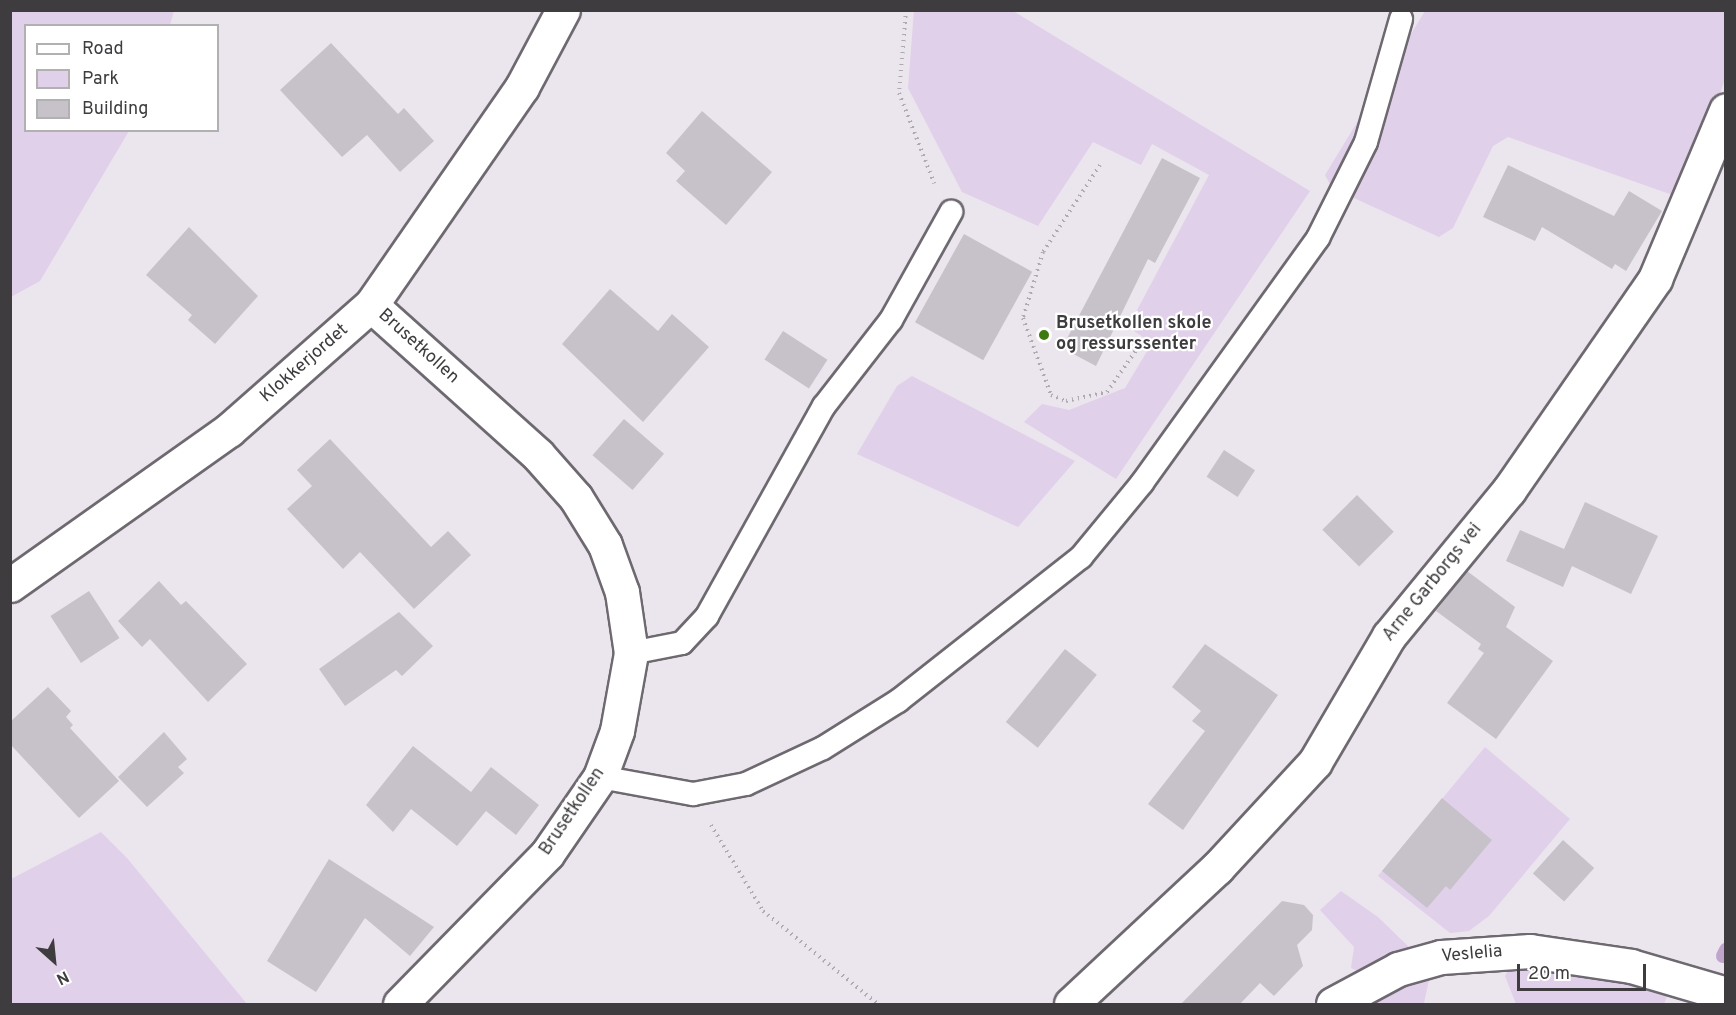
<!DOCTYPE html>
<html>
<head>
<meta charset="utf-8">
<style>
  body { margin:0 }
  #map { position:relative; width:1736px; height:1015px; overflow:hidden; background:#ebe5ed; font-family:Overpass,sans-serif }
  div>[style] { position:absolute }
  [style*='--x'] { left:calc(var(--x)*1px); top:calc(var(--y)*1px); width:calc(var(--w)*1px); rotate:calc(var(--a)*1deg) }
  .green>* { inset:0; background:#e1d0e9 }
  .stream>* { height:14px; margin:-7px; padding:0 7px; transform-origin:7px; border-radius:7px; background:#bfa4cb }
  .building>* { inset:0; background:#c7c2ca; transform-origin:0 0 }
  .path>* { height:4px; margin-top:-2px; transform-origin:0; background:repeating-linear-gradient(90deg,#aeaab0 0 1.5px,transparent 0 6px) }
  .roads { filter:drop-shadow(2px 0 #6e6970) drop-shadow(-2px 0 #6e6970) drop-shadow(0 2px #6e6970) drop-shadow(0 -2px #6e6970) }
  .service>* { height:22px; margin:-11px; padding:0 11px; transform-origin:11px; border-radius:11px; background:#fff }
  .minor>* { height:33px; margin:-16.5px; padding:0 16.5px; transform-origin:16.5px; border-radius:16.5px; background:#fff }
  .dots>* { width:16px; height:16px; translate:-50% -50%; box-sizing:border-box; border:3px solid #fff; border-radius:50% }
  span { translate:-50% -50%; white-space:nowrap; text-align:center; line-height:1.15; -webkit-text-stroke:4.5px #fff; paint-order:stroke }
  .poi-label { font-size:18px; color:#3e3c3f; font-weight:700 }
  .left { translate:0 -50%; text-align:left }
  .street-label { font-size:18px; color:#3e3c3f }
  .frame { position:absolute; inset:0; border:12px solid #3e3c3f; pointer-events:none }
  .legend { position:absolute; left:24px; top:24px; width:195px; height:108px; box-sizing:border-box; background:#fff; border:2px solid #b2b1b2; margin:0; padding:8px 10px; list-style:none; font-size:18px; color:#3e3c3f }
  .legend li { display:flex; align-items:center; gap:12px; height:30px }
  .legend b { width:30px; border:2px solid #b2b1b2 }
  .north { position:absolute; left:24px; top:931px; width:60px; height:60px; -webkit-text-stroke:4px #fff; paint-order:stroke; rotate:153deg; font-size:16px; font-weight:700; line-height:24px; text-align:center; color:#3e3c3f }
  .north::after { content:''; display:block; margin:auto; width:21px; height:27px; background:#3e3c3f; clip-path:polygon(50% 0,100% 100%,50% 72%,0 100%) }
  .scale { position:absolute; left:1517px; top:964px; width:129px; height:27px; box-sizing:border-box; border:3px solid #3e3c3f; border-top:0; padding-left:8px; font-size:18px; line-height:21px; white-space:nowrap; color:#3e3c3f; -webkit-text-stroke:4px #fff; paint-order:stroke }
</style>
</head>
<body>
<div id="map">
  <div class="green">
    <div style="clip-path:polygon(11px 10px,174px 11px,170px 25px,26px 26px,26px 130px,129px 131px,40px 281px,11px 297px)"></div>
    <div style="clip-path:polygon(914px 10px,1013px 11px,1310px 191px,1116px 479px,1024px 422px,1042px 404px,1069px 410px,1125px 388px,1152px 343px,1128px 327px,1209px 175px,1152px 144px,1141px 165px,1093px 142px,1038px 226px,962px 192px,908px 88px)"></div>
    <div style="clip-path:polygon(1425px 11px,1725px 11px,1725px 79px,1684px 199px,1508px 137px,1493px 146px,1453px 228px,1439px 237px,1332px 188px,1325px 175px)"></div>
    <div style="clip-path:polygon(912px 376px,1075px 461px,1018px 527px,857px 454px,897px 386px)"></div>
    <div style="clip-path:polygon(1485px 747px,1570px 819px,1489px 916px,1469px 931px,1450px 933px,1378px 876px)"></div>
    <div style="clip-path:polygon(101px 832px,127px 858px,247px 1004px,11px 1004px,11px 879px)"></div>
    <div style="clip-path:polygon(1341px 891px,1378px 917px,1412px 950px,1364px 974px,1351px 968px,1354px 947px,1320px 910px)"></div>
    <div style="clip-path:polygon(1512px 963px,1670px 988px,1664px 1004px,1516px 1004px,1505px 976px)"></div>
    <div style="clip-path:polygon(1431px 971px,1424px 1003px,1429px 1004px,1354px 1004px)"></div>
  </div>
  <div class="stream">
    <div style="--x:1723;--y:956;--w:7;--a:-63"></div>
  </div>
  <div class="building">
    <div style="clip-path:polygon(331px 43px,398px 114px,404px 108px,434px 141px,400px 172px,367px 135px,342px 157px,280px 90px)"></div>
    <div style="clip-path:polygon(702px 111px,772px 172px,726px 225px,676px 181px,685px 171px,666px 153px)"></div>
    <div style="clip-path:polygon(1162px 158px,1200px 178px,1155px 263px,1148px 259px,1096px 366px,1062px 348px)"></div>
    <div style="clip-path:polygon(1508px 165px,1614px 216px,1629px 191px,1662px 211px,1626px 271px,1615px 264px,1612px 269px,1542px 227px,1535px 241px,1483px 217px)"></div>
    <div style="clip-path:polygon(189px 227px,258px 296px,215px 344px,188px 320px,192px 315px,146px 275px)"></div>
    <div style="left:964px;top:234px;width:78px;height:101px;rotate:29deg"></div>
    <div style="clip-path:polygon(610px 289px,658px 331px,672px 314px,709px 347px,643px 422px,562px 344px)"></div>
    <div style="left:783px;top:331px;width:53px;height:34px;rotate:33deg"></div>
    <div style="left:624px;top:419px;width:53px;height:48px;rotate:41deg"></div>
    <div style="clip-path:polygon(330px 439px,431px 547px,448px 531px,471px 555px,414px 609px,360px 552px,343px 569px,287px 509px,312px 486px,297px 470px)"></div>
    <div style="left:1224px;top:450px;width:37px;height:32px;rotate:33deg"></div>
    <div style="left:1357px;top:495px;width:52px;height:49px;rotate:45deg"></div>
    <div style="clip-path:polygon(1585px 502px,1658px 536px,1631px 594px,1572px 566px,1563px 587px,1506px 561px,1520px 530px,1564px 549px)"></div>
    <div style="clip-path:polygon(1467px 571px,1515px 607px,1506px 627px,1553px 661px,1496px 739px,1447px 703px,1484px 653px,1478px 649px,1481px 644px,1436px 611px)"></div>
    <div style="clip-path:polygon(159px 581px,181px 605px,186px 601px,247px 664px,208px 702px,150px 639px,142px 647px,118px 621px)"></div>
    <div style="left:89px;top:591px;width:56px;height:46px;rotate:57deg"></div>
    <div style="clip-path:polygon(399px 612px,433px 646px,402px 676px,396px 670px,345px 706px,319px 669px)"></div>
    <div style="clip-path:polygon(1205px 644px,1278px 695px,1183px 830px,1148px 804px,1205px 731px,1192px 721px,1201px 711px,1172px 687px)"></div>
    <div style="left:1065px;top:649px;width:41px;height:94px;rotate:39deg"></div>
    <div style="clip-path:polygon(48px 687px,71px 711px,66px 717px,73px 725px,70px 728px,119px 781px,79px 818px,10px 744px,10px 722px)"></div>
    <div style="clip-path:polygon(164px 732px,187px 759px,178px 767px,184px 773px,147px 807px,118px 777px)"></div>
    <div style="clip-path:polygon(413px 746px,471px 792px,491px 767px,539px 805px,516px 835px,486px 811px,457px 846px,411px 809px,393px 832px,366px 805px)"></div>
    <div style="clip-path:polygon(1442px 798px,1492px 840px,1450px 890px,1446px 886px,1427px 908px,1382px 871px)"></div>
    <div style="left:1563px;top:840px;width:42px;height:45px;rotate:42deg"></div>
    <div style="clip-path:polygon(329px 859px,434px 927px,410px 956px,365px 918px,316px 992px,267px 961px)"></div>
    <div style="clip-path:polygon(1282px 901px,1304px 905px,1313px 915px,1312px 930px,1297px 945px,1303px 966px,1274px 996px,1260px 983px,1239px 1005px,1180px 1005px)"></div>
  </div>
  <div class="path">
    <div style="--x:906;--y:10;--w:83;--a:94.8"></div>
    <div style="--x:899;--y:93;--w:97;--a:68.7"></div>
    <div style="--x:1100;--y:165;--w:104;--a:123.2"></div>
    <div style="--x:1043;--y:252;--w:69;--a:106.9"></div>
    <div style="--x:1023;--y:318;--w:82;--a:70"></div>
    <div style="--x:1051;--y:395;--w:16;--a:22"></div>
    <div style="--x:1066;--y:401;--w:42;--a:-12.4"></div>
    <div style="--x:1107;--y:392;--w:56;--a:-55.2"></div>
    <div style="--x:711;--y:825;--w:100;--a:58.8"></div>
    <div style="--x:763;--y:911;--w:148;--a:39"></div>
  </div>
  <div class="roads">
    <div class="service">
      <div style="--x:631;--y:653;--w:52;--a:-11.1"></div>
      <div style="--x:682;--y:643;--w:37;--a:-47"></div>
      <div style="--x:707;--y:616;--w:240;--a:-60.9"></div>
      <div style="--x:824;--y:406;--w:109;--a:-52.1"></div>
      <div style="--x:891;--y:320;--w:124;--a:-60.9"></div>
      <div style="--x:600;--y:777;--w:95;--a:10.4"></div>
      <div style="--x:693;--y:794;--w:54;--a:-10.7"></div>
      <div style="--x:746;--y:784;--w:85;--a:-25.1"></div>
      <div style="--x:823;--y:748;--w:89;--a:-32.1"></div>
      <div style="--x:898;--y:701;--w:233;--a:-38.2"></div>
      <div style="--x:1081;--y:557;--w:96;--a:-50.5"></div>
      <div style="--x:1142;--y:483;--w:302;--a:-54.3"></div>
      <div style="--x:1318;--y:238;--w:107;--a:-63.4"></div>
      <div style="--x:1366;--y:142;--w:128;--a:-74.1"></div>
    </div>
    <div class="minor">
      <div style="--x:371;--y:305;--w:224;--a:41.9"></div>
      <div style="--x:538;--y:455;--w:57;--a:48.5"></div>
      <div style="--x:576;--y:498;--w:55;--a:58.3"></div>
      <div style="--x:605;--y:545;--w:50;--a:70.1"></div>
      <div style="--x:622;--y:592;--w:62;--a:81.6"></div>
      <div style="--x:631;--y:653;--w:79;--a:100.2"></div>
      <div style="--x:617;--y:731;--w:49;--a:110.3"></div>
      <div style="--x:600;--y:777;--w:93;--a:124.5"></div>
      <div style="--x:547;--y:854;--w:210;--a:134.4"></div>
      <div style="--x:10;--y:585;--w:268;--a:-35.3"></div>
      <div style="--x:229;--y:430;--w:189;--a:-41.4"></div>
      <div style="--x:371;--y:305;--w:265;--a:-55.3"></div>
      <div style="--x:522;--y:87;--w:87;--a:-62"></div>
      <div style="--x:1071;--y:1004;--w:200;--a:-43"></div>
      <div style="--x:1217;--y:868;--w:144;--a:-47.2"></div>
      <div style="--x:1315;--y:762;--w:146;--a:-59.6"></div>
      <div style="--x:1389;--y:636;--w:189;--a:-50.6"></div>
      <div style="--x:1509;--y:490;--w:257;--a:-55.3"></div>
      <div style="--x:1655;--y:279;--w:183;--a:-67.2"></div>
      <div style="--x:1333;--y:1004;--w:74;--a:-28.3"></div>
      <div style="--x:1398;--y:969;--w:45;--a:-15.6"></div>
      <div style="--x:1441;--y:957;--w:89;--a:-3.9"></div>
      <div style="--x:1530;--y:951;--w:102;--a:8.4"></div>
      <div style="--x:1631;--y:966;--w:99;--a:16.4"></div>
    </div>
  </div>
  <div class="dots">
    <div style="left:1044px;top:335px;background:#3e7910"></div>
  </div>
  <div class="poi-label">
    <span class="left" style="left:1056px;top:335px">Brusetkollen skole<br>og ressurssenter</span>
  </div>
  <div class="street-label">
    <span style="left:418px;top:347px;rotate:42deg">Brusetkollen</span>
    <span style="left:305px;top:364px;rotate:-41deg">Klokkerjordet</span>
    <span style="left:1433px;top:583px;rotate:-51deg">Arne Garborgs vei</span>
    <span style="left:573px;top:812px;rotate:-56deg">Brusetkollen</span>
    <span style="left:1472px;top:955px;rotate:-5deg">Veslelia</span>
  </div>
  <div class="frame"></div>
  <ul class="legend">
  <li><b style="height:8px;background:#fff"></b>Road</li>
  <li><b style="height:16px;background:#e1d0e9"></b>Park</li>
  <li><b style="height:16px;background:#c7c2ca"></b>Building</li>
  </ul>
  <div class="north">N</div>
  <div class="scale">20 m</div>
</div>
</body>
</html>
